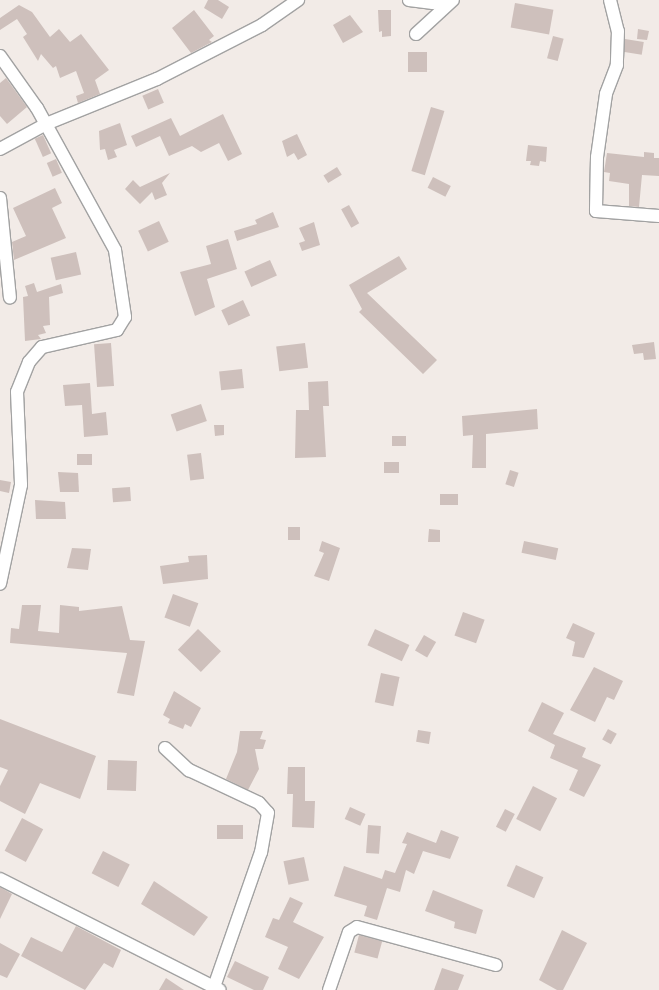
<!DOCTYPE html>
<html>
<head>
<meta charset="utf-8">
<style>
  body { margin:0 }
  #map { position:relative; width:659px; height:990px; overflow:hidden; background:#f2ebe7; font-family:Mulish,sans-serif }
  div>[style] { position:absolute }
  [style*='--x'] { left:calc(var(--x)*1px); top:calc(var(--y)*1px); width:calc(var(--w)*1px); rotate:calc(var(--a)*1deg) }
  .building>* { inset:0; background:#cec0bc; transform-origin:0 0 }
  .roads { filter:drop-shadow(1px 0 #a2a2a2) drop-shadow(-1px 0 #a2a2a2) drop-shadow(0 1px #a2a2a2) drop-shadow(0 -1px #a2a2a2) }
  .minor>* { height:12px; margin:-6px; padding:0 6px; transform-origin:6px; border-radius:6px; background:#fff }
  span { translate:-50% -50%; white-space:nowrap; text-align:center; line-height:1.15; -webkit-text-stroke:3px #fff; paint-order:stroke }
</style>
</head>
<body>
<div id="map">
  <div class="building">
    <div style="clip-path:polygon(208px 0,218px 0,229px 7px,222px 19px,204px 8px)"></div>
    <div style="left:515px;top:3px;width:39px;height:25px;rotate:10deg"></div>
    <div style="clip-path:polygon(19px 5px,32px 12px,50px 37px,59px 29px,70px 42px,81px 34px,109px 70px,95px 80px,100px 94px,78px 103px,76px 96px,84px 93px,76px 71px,60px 78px,56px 66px,53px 68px,41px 54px,38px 61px,23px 37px,27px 34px,17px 19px,0 30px,0 18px)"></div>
    <div style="clip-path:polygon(194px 10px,214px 36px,209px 40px,212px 42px,191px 53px,172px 28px)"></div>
    <div style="clip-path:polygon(378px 10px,391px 10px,391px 36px,382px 37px,382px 31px,379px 32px)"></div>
    <div style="clip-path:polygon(350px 15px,363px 32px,343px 43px,333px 25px)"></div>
    <div style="clip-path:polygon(638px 29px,649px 31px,647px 40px,637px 39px)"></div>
    <div style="left:553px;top:36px;width:11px;height:23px;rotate:15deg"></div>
    <div style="left:625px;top:39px;width:19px;height:13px;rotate:9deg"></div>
    <div style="left:408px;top:52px;width:19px;height:20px"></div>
    <div style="clip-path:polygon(6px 78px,27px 107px,7px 124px,0 116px,0 83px)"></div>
    <div style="left:158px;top:89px;width:15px;height:17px;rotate:67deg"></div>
    <div style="left:431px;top:107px;width:14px;height:67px;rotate:17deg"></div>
    <div style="clip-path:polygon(223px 114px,242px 154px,228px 161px,219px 143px,201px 152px,192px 146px,169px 156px,160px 136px,136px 147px,131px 136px,171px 118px,180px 136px)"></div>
    <div style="clip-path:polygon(120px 123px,127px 145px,114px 150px,117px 157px,108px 160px,105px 149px,100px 150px,99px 131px)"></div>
    <div style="clip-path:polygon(297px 134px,307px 155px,298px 160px,294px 153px,287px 157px,282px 141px)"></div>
    <div style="left:43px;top:135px;width:20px;height:9px;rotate:66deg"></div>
    <div style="clip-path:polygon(528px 145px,547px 147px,546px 162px,540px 161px,539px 166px,530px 165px,531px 161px,526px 161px)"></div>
    <div style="clip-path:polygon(644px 152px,654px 153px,654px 158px,659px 158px,659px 176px,642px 175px,639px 207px,629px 206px,629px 184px,609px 181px,610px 173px,604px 172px,607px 153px,644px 157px)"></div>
    <div style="left:56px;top:159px;width:15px;height:10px;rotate:67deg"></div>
    <div style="left:337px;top:167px;width:9px;height:16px;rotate:58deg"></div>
    <div style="clip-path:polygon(170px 173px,162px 183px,167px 195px,155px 200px,152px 192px,140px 204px,125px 189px,133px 180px,140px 187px)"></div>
    <div style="left:433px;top:177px;width:20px;height:12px;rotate:27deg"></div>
    <div style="clip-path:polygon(55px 188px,62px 203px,52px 208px,66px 238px,14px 260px,12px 242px,26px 236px,13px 208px)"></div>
    <div style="left:349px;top:205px;width:21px;height:9px;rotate:61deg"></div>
    <div style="clip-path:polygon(273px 212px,279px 227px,237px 241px,234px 231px,257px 224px,255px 220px)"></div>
    <div style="left:159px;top:221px;width:23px;height:23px;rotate:65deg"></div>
    <div style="clip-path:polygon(314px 222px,320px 245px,302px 251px,299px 243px,305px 241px,299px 228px)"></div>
    <div style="clip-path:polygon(228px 239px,237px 269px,207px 279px,215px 307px,195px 316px,180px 272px,211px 264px,206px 246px)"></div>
    <div style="left:76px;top:252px;width:23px;height:26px;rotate:77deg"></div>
    <div style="clip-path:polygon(399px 256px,407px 269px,367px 293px,437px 360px,423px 374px,359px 312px,362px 309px,349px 285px)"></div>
    <div style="left:270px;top:260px;width:17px;height:28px;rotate:66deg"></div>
    <div style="clip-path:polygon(34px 283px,37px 292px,61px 284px,63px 293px,49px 297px,50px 325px,43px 326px,46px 333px,38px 335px,41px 339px,25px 341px,23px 297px,28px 296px,25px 286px)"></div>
    <div style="left:243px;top:300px;width:17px;height:24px;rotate:65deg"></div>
    <div style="clip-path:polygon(654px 342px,656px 359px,644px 360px,643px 353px,634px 354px,632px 345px)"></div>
    <div style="left:111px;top:343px;width:43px;height:17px;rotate:86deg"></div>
    <div style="left:305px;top:343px;width:25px;height:29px;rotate:83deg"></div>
    <div style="left:242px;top:369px;width:19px;height:23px;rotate:84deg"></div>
    <div style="clip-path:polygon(328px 381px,329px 406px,323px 406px,326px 457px,295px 458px,296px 410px,309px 410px,308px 382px)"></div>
    <div style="clip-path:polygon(90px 383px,92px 414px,106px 412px,108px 435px,84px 437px,82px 405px,65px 406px,63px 385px)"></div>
    <div style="left:201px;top:404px;width:18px;height:32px;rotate:71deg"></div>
    <div style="clip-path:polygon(537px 409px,538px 429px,486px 434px,486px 468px,472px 468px,473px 435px,463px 436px,462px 416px)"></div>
    <div style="clip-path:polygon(214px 425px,224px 425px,224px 435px,215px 436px)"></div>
    <div style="left:392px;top:436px;width:14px;height:10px"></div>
    <div style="left:201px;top:453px;width:26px;height:14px;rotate:83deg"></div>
    <div style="left:77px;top:454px;width:15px;height:11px"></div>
    <div style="left:384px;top:462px;width:15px;height:11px"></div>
    <div style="left:510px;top:470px;width:9px;height:15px;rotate:18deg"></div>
    <div style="clip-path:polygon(58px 472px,78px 473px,79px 492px,60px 492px)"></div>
    <div style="clip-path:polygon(0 480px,11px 482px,9px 493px,0 491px)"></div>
    <div style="left:130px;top:487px;width:14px;height:18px;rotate:86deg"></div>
    <div style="left:440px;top:494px;width:18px;height:11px"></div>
    <div style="clip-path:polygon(35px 500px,65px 502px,66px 519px,36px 519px)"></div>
    <div style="left:288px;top:527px;width:12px;height:13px"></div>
    <div style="clip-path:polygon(429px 529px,440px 530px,440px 542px,428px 542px)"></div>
    <div style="clip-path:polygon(322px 541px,340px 548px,329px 581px,314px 576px,324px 553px,319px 551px)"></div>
    <div style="left:524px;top:541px;width:35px;height:12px;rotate:12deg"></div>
    <div style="clip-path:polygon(72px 548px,91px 549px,88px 570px,67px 568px)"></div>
    <div style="clip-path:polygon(207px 555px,208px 579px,163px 584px,160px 566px,189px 562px,188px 556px)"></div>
    <div style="left:173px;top:594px;width:27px;height:25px;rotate:20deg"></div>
    <div style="clip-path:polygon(22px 605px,41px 605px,38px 631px,59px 633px,60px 605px,79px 607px,79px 611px,122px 606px,130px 640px,145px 641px,134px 696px,117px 693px,127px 653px,10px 643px,11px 628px,19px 629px)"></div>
    <div style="left:463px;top:612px;width:23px;height:25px;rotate:20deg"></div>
    <div style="clip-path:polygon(573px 623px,595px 633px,584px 658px,572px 656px,575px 642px,566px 638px)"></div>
    <div style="left:198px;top:629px;width:32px;height:29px;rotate:44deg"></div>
    <div style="left:375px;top:629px;width:38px;height:18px;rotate:25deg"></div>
    <div style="left:424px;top:635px;width:14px;height:18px;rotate:30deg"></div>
    <div style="clip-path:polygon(594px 667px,623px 681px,614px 700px,607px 697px,595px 722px,570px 710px)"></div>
    <div style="left:381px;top:673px;width:19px;height:30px;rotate:12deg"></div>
    <div style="clip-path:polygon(174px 691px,201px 708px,191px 727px,185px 724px,183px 729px,168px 723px,170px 719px,163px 715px)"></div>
    <div style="clip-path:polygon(542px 702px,564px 713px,553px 734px,586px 748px,582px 757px,601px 765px,584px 797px,569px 790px,578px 770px,550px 758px,555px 745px,528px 731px)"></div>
    <div style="clip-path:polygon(0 719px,96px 756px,80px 799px,40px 783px,25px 814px,0 801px,0 786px,8px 770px,0 767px)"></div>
    <div style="left:608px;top:729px;width:10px;height:12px;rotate:29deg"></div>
    <div style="left:418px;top:730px;width:13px;height:12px;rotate:9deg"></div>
    <div style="clip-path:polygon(240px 731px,263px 731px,260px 739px,266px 740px,263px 749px,255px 749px,259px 769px,248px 790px,226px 779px,237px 752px)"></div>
    <div style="left:108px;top:760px;width:29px;height:30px;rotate:2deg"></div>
    <div style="clip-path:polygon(288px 767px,305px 767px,305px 801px,315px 801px,314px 828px,292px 827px,293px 794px,287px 794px)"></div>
    <div style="left:533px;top:786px;width:27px;height:37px;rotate:27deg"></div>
    <div style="left:350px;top:807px;width:17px;height:13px;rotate:24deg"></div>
    <div style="left:505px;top:809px;width:11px;height:20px;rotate:27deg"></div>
    <div style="left:22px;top:818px;width:24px;height:37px;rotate:28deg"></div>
    <div style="left:217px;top:825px;width:26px;height:14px"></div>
    <div style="left:368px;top:825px;width:13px;height:28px;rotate:4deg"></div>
    <div style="clip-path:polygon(441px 830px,459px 837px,450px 859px,423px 851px,414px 874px,406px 870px,400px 892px,387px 888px,377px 920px,364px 916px,367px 906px,334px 896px,344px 866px,382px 879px,385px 870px,395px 873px,407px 844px,402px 843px,407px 832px,436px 843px)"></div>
    <div style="left:103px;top:851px;width:30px;height:25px;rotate:27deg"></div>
    <div style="left:304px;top:857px;width:24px;height:21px;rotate:78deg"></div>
    <div style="left:516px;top:865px;width:30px;height:23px;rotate:24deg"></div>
    <div style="clip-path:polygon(154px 881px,208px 917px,194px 936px,141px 904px)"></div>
    <div style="clip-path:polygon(0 887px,12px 894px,0 919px)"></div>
    <div style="clip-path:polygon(433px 890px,483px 910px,476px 934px,454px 928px,455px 922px,425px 911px)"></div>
    <div style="clip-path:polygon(290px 897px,303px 903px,293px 922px,324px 937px,299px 979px,278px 969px,288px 947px,265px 937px,273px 918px,279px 920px)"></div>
    <div style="clip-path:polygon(76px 926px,121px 950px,113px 968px,104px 963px,85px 990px,21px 956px,31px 937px,62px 952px)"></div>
    <div style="clip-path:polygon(562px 930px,587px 943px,563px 990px,557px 990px,539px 980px)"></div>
    <div style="left:359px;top:935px;width:24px;height:18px;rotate:15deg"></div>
    <div style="clip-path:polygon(0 943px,20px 954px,7px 978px,0 975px)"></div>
    <div style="clip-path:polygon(235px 961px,269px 977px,263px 990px,254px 990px,227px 977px)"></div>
    <div style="clip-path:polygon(442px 968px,464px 975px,458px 990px,434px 990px)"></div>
    <div style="clip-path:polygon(166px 978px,184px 990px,159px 990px)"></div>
  </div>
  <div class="roads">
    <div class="minor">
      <div style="--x:409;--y:0;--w:24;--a:7"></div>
      <div style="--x:433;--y:3;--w:13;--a:-13"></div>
      <div style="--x:610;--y:0;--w:32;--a:76"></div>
      <div style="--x:618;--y:31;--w:34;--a:92"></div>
      <div style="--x:617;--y:65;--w:31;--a:111"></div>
      <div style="--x:606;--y:94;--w:64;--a:98.1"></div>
      <div style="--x:597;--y:157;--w:54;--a:91.1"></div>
      <div style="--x:596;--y:211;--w:63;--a:4.5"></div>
      <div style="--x:416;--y:34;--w:50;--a:-42.6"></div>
      <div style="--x:0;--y:56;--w:64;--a:54.6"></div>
      <div style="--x:37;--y:108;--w:162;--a:61.2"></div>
      <div style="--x:115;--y:250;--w:68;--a:81.5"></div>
      <div style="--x:125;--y:317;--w:15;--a:122"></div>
      <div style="--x:117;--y:330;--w:77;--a:167.2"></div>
      <div style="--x:42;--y:347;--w:20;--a:131"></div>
      <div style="--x:29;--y:362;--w:32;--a:112"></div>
      <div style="--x:17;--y:392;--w:93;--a:87.5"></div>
      <div style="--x:21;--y:485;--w:101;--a:102"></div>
      <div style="--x:0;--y:149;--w:52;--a:-28.5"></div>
      <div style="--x:46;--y:124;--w:120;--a:-22.1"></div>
      <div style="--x:157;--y:79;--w:118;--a:-27.2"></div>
      <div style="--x:262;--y:25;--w:44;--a:-34.8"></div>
      <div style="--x:0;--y:198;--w:100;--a:84.3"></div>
      <div style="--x:165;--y:748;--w:33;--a:43"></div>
      <div style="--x:189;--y:770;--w:77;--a:25.2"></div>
      <div style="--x:259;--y:803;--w:13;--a:48"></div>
      <div style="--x:268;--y:813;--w:40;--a:100"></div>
      <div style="--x:261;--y:852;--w:143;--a:109.2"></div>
      <div style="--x:0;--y:879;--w:246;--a:26.8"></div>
      <div style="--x:329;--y:990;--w:61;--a:-71"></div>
      <div style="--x:349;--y:932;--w:9;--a:-32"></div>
      <div style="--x:357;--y:927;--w:144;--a:15.3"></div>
    </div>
  </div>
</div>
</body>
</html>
